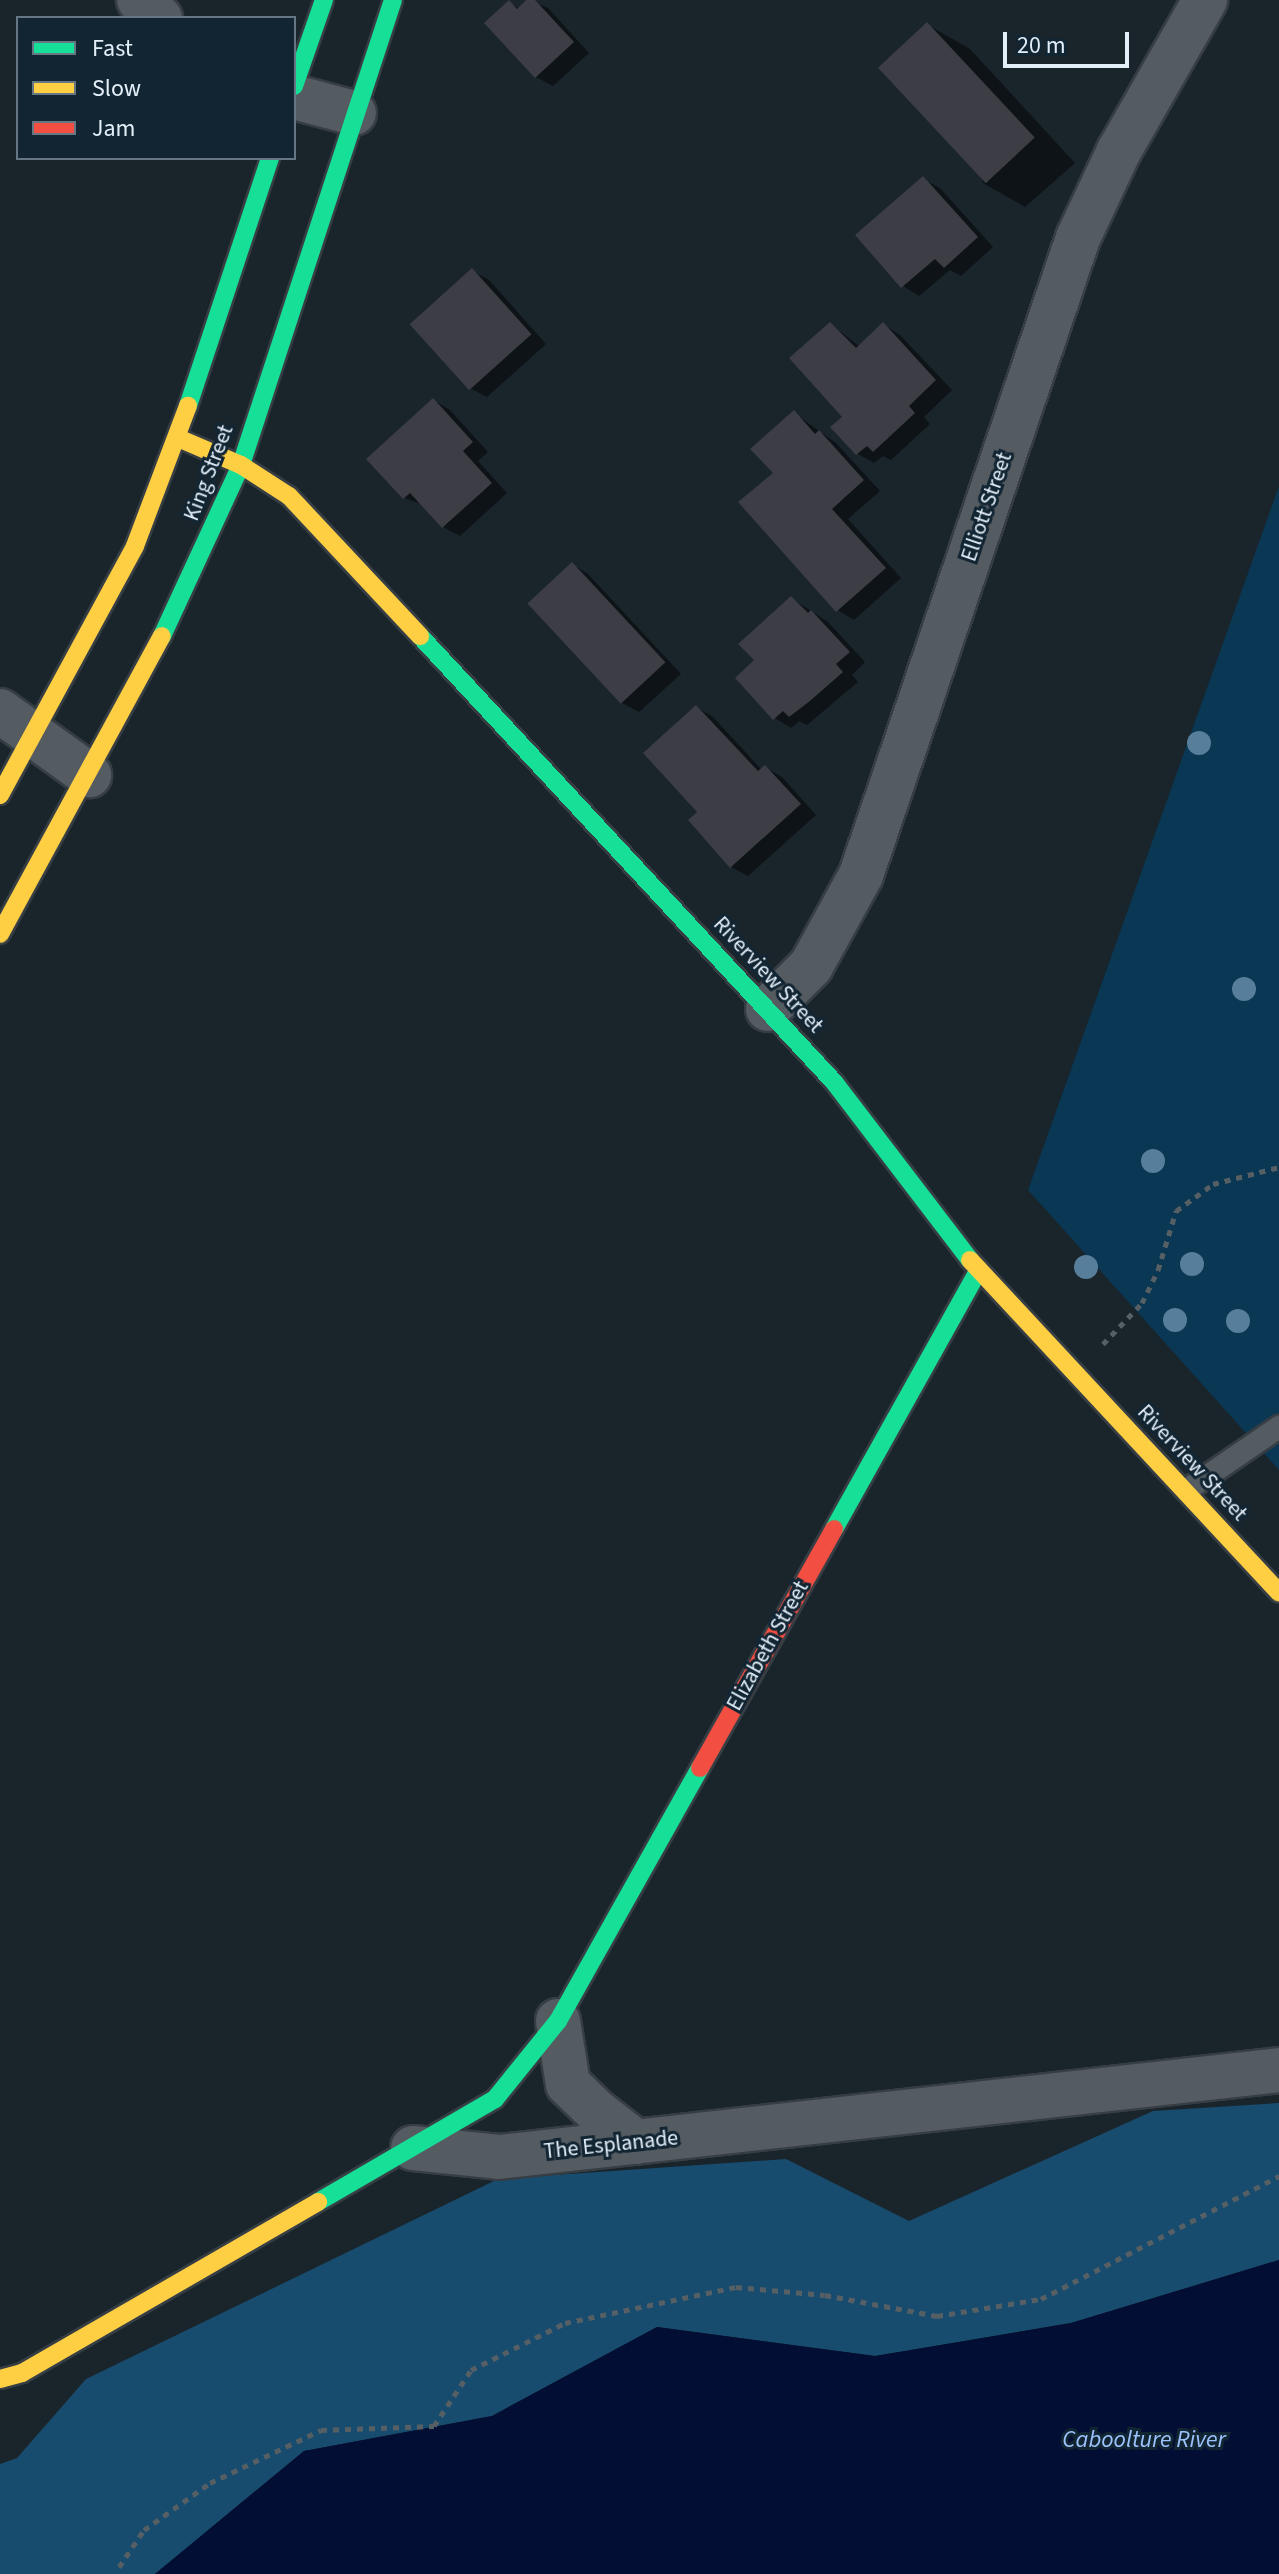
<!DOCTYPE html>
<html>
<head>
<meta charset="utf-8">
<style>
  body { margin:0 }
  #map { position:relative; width:1279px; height:2574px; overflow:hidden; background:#1a242b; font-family:"Source Sans 3",sans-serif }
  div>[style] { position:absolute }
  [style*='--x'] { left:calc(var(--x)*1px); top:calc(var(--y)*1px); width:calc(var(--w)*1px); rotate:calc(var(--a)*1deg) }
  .green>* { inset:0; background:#093754 }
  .forest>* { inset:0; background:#184c6e }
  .water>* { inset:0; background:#020e34 }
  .shadow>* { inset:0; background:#0007 }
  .building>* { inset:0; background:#3c3d45; transform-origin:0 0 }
  .path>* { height:5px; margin-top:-2.5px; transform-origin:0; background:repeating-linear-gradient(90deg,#565f64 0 6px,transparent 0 12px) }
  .roads { filter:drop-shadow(2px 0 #363e44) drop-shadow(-2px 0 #363e44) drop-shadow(0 2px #363e44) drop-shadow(0 -2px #363e44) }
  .lane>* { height:22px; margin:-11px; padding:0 11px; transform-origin:11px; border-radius:11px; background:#545b61 }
  .street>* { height:44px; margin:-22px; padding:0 22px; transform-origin:22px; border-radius:22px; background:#545b61 }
  .fast>* { height:18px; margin:-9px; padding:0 9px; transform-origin:9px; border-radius:9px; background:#16e098 }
  .slow>* { height:18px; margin:-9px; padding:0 9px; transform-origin:9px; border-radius:9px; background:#ffcf43 }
  .jam>* { height:18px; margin:-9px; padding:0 9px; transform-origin:9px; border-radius:9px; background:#f24e42 }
  .trees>* { width:24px; height:24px; margin:-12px; border-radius:50%; background:#577e9b }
  span { translate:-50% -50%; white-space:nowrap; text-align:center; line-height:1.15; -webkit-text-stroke:6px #122533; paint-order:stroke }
  .street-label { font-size:22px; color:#e3eff8 }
  .water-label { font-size:24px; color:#9bc2fc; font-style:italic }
  .legend { position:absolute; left:16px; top:16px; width:280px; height:144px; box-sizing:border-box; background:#122533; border:2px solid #667682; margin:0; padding:10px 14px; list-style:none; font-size:24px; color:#e3eff8 }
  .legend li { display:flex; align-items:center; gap:16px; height:40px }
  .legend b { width:40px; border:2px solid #667682 }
  .scale { position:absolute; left:1003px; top:32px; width:126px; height:36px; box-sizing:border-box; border:4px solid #e3eff8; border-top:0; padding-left:10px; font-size:24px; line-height:28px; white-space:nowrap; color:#e3eff8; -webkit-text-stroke:6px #122533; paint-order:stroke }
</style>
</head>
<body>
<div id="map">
  <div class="green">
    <div style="clip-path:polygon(1279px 486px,1279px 1470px,1028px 1190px)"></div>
  </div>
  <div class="forest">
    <div style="clip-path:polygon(1279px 2103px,1279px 2260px,1071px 2323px,875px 2356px,657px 2327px,492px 2416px,304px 2451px,155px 2574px,0 2574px,0 2464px,17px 2458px,86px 2379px,498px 2179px,786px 2159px,909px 2221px,1153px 2111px)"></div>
  </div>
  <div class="water">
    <div style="clip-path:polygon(1279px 2260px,1279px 2574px,155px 2574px,304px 2451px,492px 2416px,657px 2327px,875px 2356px,1071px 2323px)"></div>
  </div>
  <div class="shadow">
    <div style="clip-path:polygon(529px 0,548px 8px,589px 53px,553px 86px,536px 77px,487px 23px,509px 3px,520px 9px)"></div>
    <div style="clip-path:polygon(928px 25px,970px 49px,1075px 163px,1025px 207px,983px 183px)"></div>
    <div style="clip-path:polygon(923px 179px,940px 188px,993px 247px,961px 276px,950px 270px,919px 296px,903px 286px)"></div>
    <div style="clip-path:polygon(473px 271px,489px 280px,546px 344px,487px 397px,470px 388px)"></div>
    <div style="clip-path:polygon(831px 324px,860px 347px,884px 325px,900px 335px,952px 390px,924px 417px,930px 424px,891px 460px,883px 456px,874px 463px,858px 454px,845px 417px)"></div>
    <div style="clip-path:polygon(433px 400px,450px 410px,488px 452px,478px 461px,507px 493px,460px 536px,443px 527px,423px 505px,405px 498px)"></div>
    <div style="clip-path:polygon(794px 413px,836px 443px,880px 491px,848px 519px,901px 578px,854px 620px,838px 610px,775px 474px)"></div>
    <div style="clip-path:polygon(572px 564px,588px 574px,681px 674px,639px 712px,622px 703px)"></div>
    <div style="clip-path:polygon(791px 598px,828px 622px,865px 662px,852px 675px,858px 682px,807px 725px,799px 721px,791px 728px,775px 718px,757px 661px)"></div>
    <div style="clip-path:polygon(696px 707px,713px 717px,762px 770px,765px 767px,782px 777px,816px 815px,748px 876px,731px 867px,691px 820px,700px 812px)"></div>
  </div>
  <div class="building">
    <div style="clip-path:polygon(509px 0,517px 9px,526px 0,535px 0,574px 42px,535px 78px,484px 23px)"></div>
    <div style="left:927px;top:22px;width:158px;height:67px;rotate:47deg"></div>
    <div style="clip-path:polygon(923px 176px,978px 237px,944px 268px,935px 259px,901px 288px,855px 235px)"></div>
    <div style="left:472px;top:268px;width:89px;height:84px;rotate:48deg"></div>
    <div style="clip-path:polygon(830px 322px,856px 348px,883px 322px,936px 380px,909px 406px,915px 413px,873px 452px,867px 446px,856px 455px,830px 427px,842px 417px,789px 358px)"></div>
    <div style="clip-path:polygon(433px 398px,473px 442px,463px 451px,492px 483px,442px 528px,410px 493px,403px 499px,366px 459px)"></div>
    <div style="clip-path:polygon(794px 410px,815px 434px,819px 430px,864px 480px,832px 509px,886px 568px,836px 612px,738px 502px,773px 473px,750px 449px)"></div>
    <div style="left:572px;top:562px;width:137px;height:61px;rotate:47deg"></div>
    <div style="clip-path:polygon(791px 596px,808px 613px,811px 610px,850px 652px,836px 664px,843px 672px,810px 701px,789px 717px,783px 711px,773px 720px,735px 678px,754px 660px,738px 644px)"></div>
    <div style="clip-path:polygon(696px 705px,758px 771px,765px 765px,801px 804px,730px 868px,688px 820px,697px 812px,643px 753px)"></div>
  </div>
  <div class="path">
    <div style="--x:1103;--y:1344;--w:57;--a:-46.4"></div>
    <div style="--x:1142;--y:1303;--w:37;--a:-64"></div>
    <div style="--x:1158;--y:1270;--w:62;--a:-73"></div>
    <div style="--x:1176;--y:1211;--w:46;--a:-36.1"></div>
    <div style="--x:1213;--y:1184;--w:68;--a:-14.4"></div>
    <div style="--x:119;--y:2567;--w:45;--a:-56"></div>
    <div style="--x:144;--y:2530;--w:81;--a:-35.5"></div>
    <div style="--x:210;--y:2483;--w:123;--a:-25.5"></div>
    <div style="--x:321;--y:2430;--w:113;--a:-2"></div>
    <div style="--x:434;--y:2426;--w:67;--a:-56.5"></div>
    <div style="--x:471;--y:2370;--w:105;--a:-26.6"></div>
    <div style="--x:565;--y:2323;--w:175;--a:-11.9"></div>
    <div style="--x:736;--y:2287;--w:89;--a:5.1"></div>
    <div style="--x:825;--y:2295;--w:114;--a:10.6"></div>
    <div style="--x:937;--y:2316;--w:105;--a:-9.3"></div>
    <div style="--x:1041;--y:2299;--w:268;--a:-27.3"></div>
  </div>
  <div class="roads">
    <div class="lane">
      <div style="--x:1187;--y:1490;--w:112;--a:-34.4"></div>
    </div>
    <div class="street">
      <div style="--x:139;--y:0;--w:28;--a:41"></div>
      <div style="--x:294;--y:97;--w:62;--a:14.9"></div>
      <div style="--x:0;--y:711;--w:110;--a:35.7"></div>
      <div style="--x:768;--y:1009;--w:61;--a:-45"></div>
      <div style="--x:811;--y:966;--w:104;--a:-61.2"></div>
      <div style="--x:861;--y:875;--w:673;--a:-71.19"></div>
      <div style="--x:1078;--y:238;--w:96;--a:-64.8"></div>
      <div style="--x:1119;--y:151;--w:174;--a:-60.3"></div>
      <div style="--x:558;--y:2021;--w:64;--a:81"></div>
      <div style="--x:568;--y:2084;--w:40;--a:44"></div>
      <div style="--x:597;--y:2112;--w:49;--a:37.6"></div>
      <div style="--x:413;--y:2148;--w:86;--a:6"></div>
      <div style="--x:499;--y:2157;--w:785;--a:-6.36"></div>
    </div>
    <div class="fast">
      <div style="--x:294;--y:86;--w:91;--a:-70.8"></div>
      <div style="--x:188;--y:406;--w:261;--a:-71.7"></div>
      <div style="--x:162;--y:636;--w:188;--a:-65.2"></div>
      <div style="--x:241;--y:465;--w:489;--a:-71.9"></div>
      <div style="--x:420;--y:636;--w:609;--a:47.13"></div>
      <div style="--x:834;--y:1082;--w:224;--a:52.6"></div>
      <div style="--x:834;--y:1529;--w:295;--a:-60.8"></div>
      <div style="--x:318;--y:2202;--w:205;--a:-30.2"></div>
      <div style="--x:495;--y:2099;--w:100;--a:-51.1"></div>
      <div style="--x:558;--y:2021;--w:290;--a:-60.7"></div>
    </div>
    <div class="slow">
      <div style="--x:178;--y:438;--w:69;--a:23.2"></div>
      <div style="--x:241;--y:465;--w:57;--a:32.9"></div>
      <div style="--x:289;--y:496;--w:192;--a:46.9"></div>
      <div style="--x:0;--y:795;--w:283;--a:-61.5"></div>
      <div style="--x:135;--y:546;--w:150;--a:-69.3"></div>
      <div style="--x:0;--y:934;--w:339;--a:-61.5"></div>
      <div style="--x:970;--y:1260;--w:454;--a:47.1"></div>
      <div style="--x:0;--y:2379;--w:23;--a:-15"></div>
      <div style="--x:22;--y:2373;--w:342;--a:-30"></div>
    </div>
    <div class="jam">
      <div style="--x:700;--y:1768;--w:274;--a:-60.7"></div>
    </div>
  </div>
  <div class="trees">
    <div style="left:1199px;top:743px"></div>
    <div style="left:1244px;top:989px"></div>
    <div style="left:1153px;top:1161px"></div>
    <div style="left:1192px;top:1264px"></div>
    <div style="left:1086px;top:1267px"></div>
    <div style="left:1175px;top:1320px"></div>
    <div style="left:1238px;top:1321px"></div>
  </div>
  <div class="street-label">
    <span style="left:209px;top:473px;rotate:-69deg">King Street</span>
    <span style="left:987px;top:507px;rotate:-71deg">Elliott Street</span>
    <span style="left:768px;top:975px;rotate:47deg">Riverview Street</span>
    <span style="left:1192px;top:1463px;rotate:47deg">Riverview Street</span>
    <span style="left:768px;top:1646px;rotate:-61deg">Elizabeth Street</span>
    <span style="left:611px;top:2145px;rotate:-6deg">The Esplanade</span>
  </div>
  <div class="water-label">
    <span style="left:1144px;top:2440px">Caboolture River</span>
  </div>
  <ul class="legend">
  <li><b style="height:10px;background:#16e098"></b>Fast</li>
  <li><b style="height:10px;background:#ffcf43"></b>Slow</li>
  <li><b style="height:10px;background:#f24e42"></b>Jam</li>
  </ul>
  <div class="scale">20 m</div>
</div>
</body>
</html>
